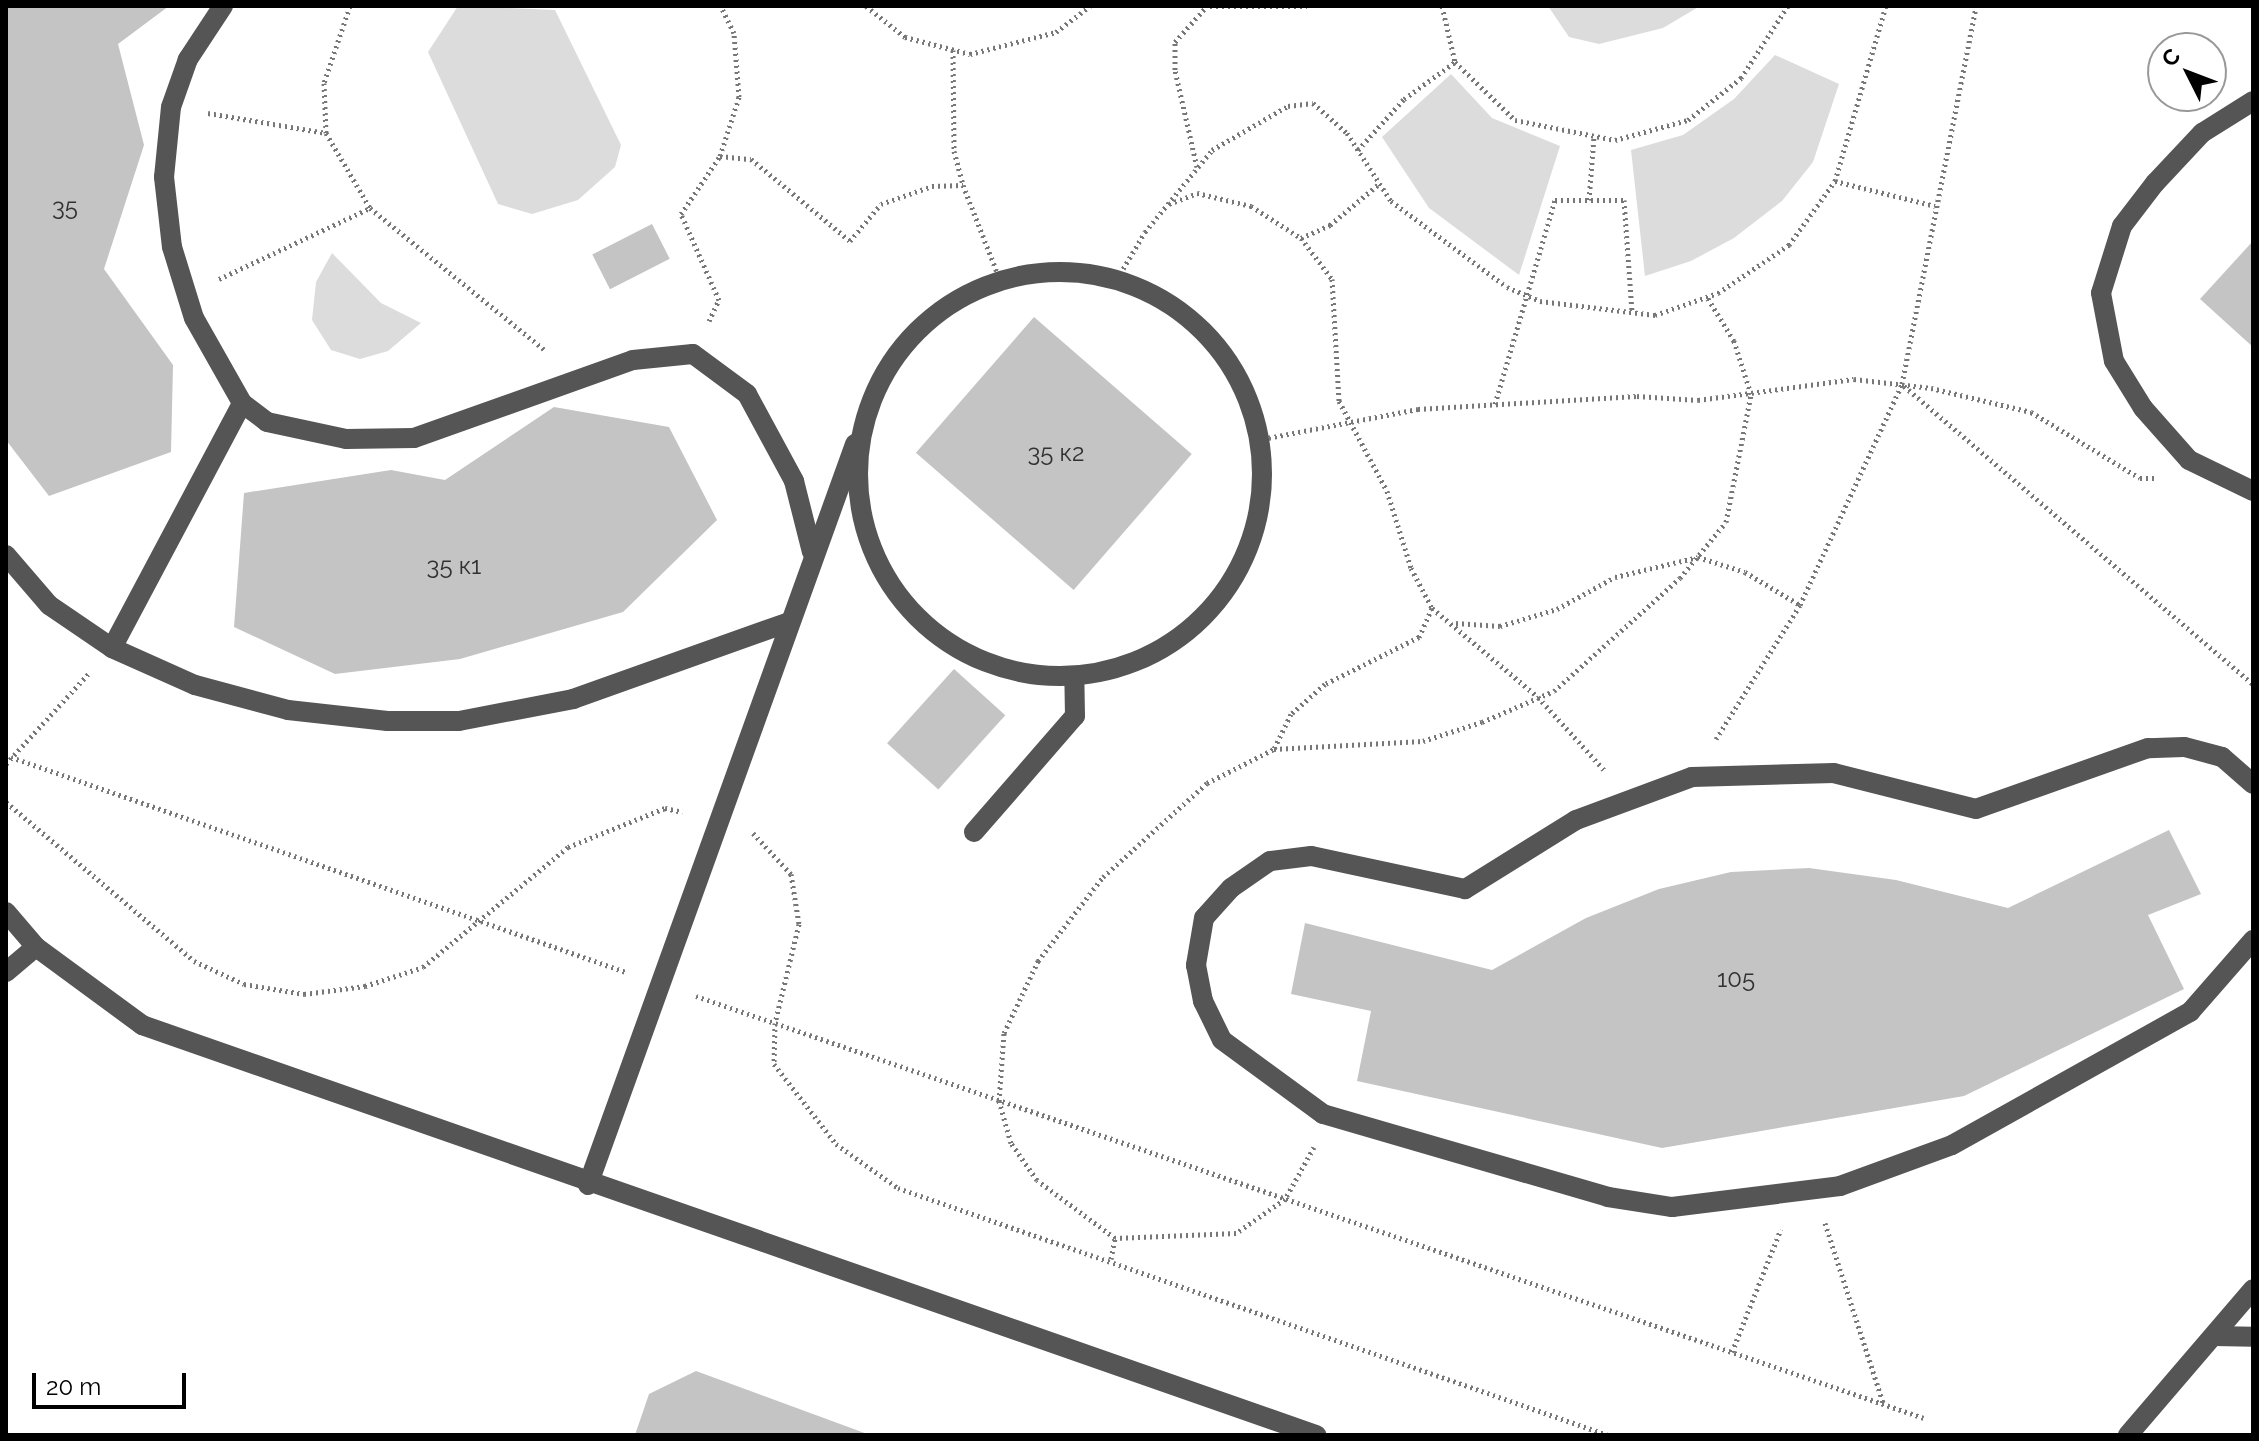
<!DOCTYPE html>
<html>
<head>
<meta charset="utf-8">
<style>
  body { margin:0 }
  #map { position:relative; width:2259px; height:1441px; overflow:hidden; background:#fff; font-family:Raleway,sans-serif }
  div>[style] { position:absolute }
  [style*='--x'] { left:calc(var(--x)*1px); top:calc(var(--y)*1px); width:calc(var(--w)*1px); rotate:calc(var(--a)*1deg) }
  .green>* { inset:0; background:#dcdcdc }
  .building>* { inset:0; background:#c4c4c4; transform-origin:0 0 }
  .path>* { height:5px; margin-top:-2.5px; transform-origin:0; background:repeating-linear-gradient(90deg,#777 0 2px,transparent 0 6px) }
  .minor>* { height:20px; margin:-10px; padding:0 10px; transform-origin:10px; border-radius:10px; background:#555 }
  .minor>.ring { margin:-10px; padding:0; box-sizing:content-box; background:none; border:20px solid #555; border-radius:50% }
  span { translate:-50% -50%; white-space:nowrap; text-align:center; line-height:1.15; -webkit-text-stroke:8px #fff; paint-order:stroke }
  .number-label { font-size:24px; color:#313131 }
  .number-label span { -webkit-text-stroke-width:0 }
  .frame { position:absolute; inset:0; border:8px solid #000; pointer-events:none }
  .north { position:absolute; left:2147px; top:32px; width:80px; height:80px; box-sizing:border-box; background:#fff; border:2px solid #999; border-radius:50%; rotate:312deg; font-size:22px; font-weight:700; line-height:32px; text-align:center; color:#000 }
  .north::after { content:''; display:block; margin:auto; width:28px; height:36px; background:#000; clip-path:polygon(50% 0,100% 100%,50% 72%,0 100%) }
  .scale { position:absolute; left:32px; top:1373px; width:154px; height:36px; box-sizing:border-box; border:4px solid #000; border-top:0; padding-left:10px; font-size:24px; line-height:28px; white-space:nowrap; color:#000; -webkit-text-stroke:6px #fff; paint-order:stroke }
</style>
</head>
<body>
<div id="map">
  <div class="green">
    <div style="clip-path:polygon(458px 6px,555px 10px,621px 145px,615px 167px,578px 200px,532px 214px,498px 204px,428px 52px)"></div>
    <div style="clip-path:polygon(1548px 6px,1700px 6px,1663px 28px,1599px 44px,1569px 37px)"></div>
    <div style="clip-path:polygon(1775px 55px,1839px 84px,1813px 162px,1782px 201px,1734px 238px,1691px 261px,1645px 276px,1631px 150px,1683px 135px,1734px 99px)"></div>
    <div style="clip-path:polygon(1451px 74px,1492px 118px,1560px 146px,1519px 275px,1429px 208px,1382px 137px)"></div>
    <div style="clip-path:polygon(332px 253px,381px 303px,421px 323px,388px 351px,360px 359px,331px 350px,312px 320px,316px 282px)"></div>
  </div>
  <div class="building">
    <div style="clip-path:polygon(6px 6px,169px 6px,118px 44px,144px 145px,104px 269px,173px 365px,171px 452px,49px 496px,6px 440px)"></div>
    <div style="left:652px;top:224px;width:39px;height:67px;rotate:63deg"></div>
    <div style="clip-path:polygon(2253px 241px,2253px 347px,2200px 299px)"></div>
    <div style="left:1034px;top:317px;width:209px;height:180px;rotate:41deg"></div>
    <div style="clip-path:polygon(554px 407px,669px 427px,717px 520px,623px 612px,460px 659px,335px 674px,234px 627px,244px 493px,391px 470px,445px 480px)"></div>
    <div style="left:954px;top:669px;width:69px;height:100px;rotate:42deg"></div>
    <div style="clip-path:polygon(2169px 830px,2201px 894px,2148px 915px,2184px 989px,1964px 1096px,1662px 1148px,1357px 1081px,1371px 1011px,1291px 994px,1305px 923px,1492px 970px,1586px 918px,1659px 889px,1731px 872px,1809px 868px,1896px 880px,2008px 908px)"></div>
    <div style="clip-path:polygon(696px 1371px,870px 1435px,635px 1435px,649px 1394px)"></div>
  </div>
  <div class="path">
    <div style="--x:350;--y:6;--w:81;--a:108.7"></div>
    <div style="--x:324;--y:83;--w:50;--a:87.7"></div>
    <div style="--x:326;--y:133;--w:87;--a:59.6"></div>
    <div style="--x:370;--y:208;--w:227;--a:39.1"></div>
    <div style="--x:866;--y:6;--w:50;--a:38.5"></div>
    <div style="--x:905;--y:37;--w:67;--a:14.7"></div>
    <div style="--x:970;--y:54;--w:89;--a:-14.3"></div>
    <div style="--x:1056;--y:32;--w:43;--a:-37.4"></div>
    <div style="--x:1210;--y:6;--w:97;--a:0"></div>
    <div style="--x:1442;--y:6;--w:57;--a:76.9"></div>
    <div style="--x:1455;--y:62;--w:83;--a:44"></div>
    <div style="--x:1515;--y:120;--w:102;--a:11.3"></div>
    <div style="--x:1615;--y:140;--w:76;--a:-15.3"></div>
    <div style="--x:1688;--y:120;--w:68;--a:-38.4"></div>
    <div style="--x:1741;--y:78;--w:86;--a:-56.9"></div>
    <div style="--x:953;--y:50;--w:101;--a:89.4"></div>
    <div style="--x:954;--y:151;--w:35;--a:75"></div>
    <div style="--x:208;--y:113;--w:120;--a:9.6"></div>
    <div style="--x:1358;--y:150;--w:69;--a:-48"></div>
    <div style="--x:1404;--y:99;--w:63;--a:-36"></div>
    <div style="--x:720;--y:156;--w:31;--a:6"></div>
    <div style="--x:751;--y:159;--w:129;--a:39.6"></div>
    <div style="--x:850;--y:241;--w:48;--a:-50"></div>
    <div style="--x:881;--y:204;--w:54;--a:-19.4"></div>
    <div style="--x:932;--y:186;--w:31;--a:-2"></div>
    <div style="--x:963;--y:185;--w:102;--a:68.7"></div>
    <div style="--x:1197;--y:167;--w:99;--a:-102.8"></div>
    <div style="--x:1175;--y:70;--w:28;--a:-90"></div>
    <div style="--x:1175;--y:42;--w:48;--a:-48.4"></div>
    <div style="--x:1835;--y:181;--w:103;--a:14"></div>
    <div style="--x:1589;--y:200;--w:63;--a:-85.5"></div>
    <div style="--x:1169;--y:204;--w:30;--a:-21"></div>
    <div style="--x:1197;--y:193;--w:56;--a:13.5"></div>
    <div style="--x:1251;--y:206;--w:59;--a:32.6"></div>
    <div style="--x:1301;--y:238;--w:51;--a:52.9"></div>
    <div style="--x:1332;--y:279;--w:122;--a:86.7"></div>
    <div style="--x:1339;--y:401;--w:102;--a:61.9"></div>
    <div style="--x:1387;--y:491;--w:81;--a:72.7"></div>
    <div style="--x:1411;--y:568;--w:45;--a:62.3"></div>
    <div style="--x:1432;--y:608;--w:32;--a:114"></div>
    <div style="--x:1419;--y:637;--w:105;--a:153.4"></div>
    <div style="--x:1325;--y:684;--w:45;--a:138.6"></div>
    <div style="--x:1291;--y:714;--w:39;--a:116"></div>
    <div style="--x:1301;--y:238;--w:32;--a:-24"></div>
    <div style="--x:1330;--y:225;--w:65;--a:-40"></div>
    <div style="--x:219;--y:279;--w:167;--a:-25.2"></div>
    <div style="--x:1117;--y:279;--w:55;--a:-59.2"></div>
    <div style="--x:1145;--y:232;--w:106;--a:-50.7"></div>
    <div style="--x:1212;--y:150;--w:88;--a:-30.1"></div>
    <div style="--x:1288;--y:106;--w:25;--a:-7"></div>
    <div style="--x:1313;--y:103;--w:45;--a:41.4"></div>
    <div style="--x:1347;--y:133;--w:81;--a:57.1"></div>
    <div style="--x:1391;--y:201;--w:144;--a:36.6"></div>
    <div style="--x:1507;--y:287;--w:36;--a:23"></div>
    <div style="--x:1540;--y:301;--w:116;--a:6.9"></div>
    <div style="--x:1655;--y:315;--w:67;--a:-19.2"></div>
    <div style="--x:1718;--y:293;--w:86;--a:-34.1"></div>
    <div style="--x:1789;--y:245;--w:79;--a:-54.3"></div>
    <div style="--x:1835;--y:181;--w:182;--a:-73.8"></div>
    <div style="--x:709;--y:321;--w:23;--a:-65"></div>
    <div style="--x:719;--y:300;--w:94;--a:-113.8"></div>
    <div style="--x:681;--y:214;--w:70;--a:-56.1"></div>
    <div style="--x:720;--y:156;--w:62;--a:-72.1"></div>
    <div style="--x:739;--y:97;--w:64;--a:-94.5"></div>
    <div style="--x:734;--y:33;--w:30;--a:-116"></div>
    <div style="--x:1904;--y:386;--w:459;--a:40.5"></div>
    <div style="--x:1495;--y:404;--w:213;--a:-73.6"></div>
    <div style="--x:1555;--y:200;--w:69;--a:0"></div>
    <div style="--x:1624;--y:200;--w:112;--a:85.9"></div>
    <div style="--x:1257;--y:440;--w:164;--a:-10.9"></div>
    <div style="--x:1418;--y:409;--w:219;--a:-3.4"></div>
    <div style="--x:1637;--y:396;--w:61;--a:3.8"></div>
    <div style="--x:1698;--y:400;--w:157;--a:-7.7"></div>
    <div style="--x:1854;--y:379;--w:78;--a:6.7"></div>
    <div style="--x:1931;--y:388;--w:103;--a:13.5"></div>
    <div style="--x:2031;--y:412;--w:127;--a:31.2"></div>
    <div style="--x:2140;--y:478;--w:14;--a:0"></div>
    <div style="--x:1432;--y:608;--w:138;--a:40"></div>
    <div style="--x:1538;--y:697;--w:100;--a:47.8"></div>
    <div style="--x:1456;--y:623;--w:44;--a:3.9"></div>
    <div style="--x:1500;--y:626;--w:59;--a:-16.6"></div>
    <div style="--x:1557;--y:609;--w:66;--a:-28.9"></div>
    <div style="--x:1615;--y:577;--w:85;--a:-13.5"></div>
    <div style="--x:1698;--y:557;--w:49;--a:17.7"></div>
    <div style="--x:1745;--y:572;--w:64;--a:31"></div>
    <div style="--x:1716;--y:739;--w:158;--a:-57.9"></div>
    <div style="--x:1800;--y:605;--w:243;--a:-65.2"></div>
    <div style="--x:1902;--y:384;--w:385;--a:-78.9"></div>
    <div style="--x:11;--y:757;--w:651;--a:19.27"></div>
    <div style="--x:6;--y:764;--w:123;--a:-47.6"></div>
    <div style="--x:6;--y:802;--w:246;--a:40.2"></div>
    <div style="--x:194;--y:961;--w:55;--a:24.7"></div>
    <div style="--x:244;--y:984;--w:61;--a:9.5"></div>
    <div style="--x:304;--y:994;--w:62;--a:-7.5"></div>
    <div style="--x:365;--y:986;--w:61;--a:-18.1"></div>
    <div style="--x:423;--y:967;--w:188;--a:-39.6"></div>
    <div style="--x:568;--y:847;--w:105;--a:-21.9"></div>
    <div style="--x:665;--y:808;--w:18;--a:13"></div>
    <div style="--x:753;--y:833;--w:56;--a:47.2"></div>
    <div style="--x:791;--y:874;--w:51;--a:80.9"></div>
    <div style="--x:799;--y:924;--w:102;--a:103.6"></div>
    <div style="--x:775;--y:1023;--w:41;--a:91.4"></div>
    <div style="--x:774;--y:1064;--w:101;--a:52.2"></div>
    <div style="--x:836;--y:1144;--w:76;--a:35.4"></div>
    <div style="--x:898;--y:1188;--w:752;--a:19.18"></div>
    <div style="--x:696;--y:996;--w:1298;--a:18.97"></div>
    <div style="--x:1314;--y:1147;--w:60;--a:119.1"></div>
    <div style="--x:1285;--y:1199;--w:60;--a:145.2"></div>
    <div style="--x:1236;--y:1233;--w:121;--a:177.6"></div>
    <div style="--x:1115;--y:1238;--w:97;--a:-143.4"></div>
    <div style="--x:1037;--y:1180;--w:45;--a:-125.1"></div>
    <div style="--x:1011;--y:1143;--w:44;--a:-105.9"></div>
    <div style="--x:999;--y:1101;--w:68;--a:-85.8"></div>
    <div style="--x:1004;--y:1033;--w:80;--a:-64.7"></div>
    <div style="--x:1038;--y:961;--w:106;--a:-52.3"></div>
    <div style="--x:1103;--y:877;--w:140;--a:-42.1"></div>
    <div style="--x:1207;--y:783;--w:75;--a:-26.9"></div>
    <div style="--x:1274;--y:749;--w:149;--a:-3.1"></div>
    <div style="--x:1423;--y:741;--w:62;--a:-17.9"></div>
    <div style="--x:1482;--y:722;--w:78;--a:-23.3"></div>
    <div style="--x:1554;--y:691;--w:169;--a:-41.9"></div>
    <div style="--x:1680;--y:578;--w:72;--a:-50.6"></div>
    <div style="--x:1726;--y:522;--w:130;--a:-78.9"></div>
    <div style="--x:1751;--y:394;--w:56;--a:-107.8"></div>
    <div style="--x:1734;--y:341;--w:52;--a:-121.5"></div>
    <div style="--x:1825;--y:1223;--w:189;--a:72.1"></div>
    <div style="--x:1111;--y:1259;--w:21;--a:-79"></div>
    <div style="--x:1732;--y:1352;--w:132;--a:-68.3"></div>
  </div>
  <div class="minor">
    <div style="--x:223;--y:6;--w:64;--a:123.4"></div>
    <div style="--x:188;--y:59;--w:51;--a:109.5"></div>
    <div style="--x:171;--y:107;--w:70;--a:95.7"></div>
    <div style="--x:164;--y:177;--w:70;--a:83.5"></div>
    <div style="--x:172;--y:247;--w:74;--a:72.8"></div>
    <div style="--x:194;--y:318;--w:98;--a:60.5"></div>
    <div style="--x:2253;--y:101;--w:60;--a:147.9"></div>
    <div style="--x:2202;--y:133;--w:69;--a:133.2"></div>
    <div style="--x:2155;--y:183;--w:54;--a:127.5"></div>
    <div style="--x:2122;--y:226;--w:70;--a:107.4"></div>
    <div style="--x:2101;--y:293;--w:69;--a:79.2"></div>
    <div style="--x:2114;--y:361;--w:55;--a:58.3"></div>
    <div style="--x:2143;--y:408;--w:69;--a:48.5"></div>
    <div style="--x:2189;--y:460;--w:71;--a:25.8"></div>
    <div class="ring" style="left:858px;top:272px;width:384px;height:384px"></div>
    <div style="--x:6;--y:555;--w:66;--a:49.3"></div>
    <div style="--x:49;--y:605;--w:76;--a:34.3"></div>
    <div style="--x:112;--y:648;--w:91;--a:24"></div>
    <div style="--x:195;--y:685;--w:96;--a:15"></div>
    <div style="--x:288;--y:710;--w:100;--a:6.3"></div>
    <div style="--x:387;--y:721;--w:72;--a:0"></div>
    <div style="--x:459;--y:721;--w:116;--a:-10.9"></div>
    <div style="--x:573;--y:699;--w:227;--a:-19.6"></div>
    <div style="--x:112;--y:648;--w:277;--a:-62"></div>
    <div style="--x:242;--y:403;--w:31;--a:37"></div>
    <div style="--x:267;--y:422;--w:81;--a:12.1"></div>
    <div style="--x:346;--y:439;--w:68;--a:-0.8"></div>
    <div style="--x:414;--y:438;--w:232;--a:-19.6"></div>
    <div style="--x:633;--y:360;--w:60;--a:-5.7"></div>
    <div style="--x:693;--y:354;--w:67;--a:36.5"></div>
    <div style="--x:747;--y:394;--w:99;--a:61.6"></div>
    <div style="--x:794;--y:481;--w:73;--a:75.8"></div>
    <div style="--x:2253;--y:784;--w:41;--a:-138.9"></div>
    <div style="--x:2222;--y:757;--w:39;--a:-165"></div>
    <div style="--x:2184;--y:747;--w:36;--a:178"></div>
    <div style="--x:2148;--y:748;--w:182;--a:160.5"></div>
    <div style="--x:1976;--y:809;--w:146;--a:-165.8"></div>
    <div style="--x:1834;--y:773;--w:142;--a:178.4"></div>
    <div style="--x:1692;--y:777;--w:124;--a:159.7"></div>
    <div style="--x:1576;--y:820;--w:131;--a:148.1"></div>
    <div style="--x:1465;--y:889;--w:157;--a:-167.9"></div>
    <div style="--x:1311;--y:856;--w:41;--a:173"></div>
    <div style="--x:1270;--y:861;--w:47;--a:145.3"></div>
    <div style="--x:1231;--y:888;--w:40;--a:132"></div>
    <div style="--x:1204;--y:918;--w:48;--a:99.7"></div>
    <div style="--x:1196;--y:965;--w:37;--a:79"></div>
    <div style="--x:1203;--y:1001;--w:43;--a:64"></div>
    <div style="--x:1222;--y:1040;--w:125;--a:36.2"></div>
    <div style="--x:1323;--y:1114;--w:297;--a:16.2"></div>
    <div style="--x:1608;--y:1197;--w:65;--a:8.9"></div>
    <div style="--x:1672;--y:1207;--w:169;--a:-7.1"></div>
    <div style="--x:1840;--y:1186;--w:119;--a:-20.1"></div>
    <div style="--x:1952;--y:1145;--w:273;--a:-29.2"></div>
    <div style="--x:2190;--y:1012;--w:96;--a:-48.8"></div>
    <div style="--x:974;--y:832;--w:154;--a:-49"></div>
    <div style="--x:1075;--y:716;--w:39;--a:-91"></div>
    <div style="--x:6;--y:912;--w:46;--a:49.4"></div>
    <div style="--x:36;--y:947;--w:132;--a:36.3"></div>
    <div style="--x:142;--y:1025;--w:1244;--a:19.25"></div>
    <div style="--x:6;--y:972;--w:39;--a:-40"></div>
    <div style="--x:588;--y:1185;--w:788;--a:-70.18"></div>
    <div style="--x:2214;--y:1336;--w:39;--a:1"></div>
    <div style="--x:2128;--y:1435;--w:192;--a:-49.4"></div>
  </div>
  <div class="number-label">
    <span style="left:65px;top:207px">35</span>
    <span style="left:1056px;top:453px">35 к2</span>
    <span style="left:454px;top:566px">35 к1</span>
    <span style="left:1736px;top:979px">105</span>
  </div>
  <div class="frame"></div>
  <div class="north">С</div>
  <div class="scale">20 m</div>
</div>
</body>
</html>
